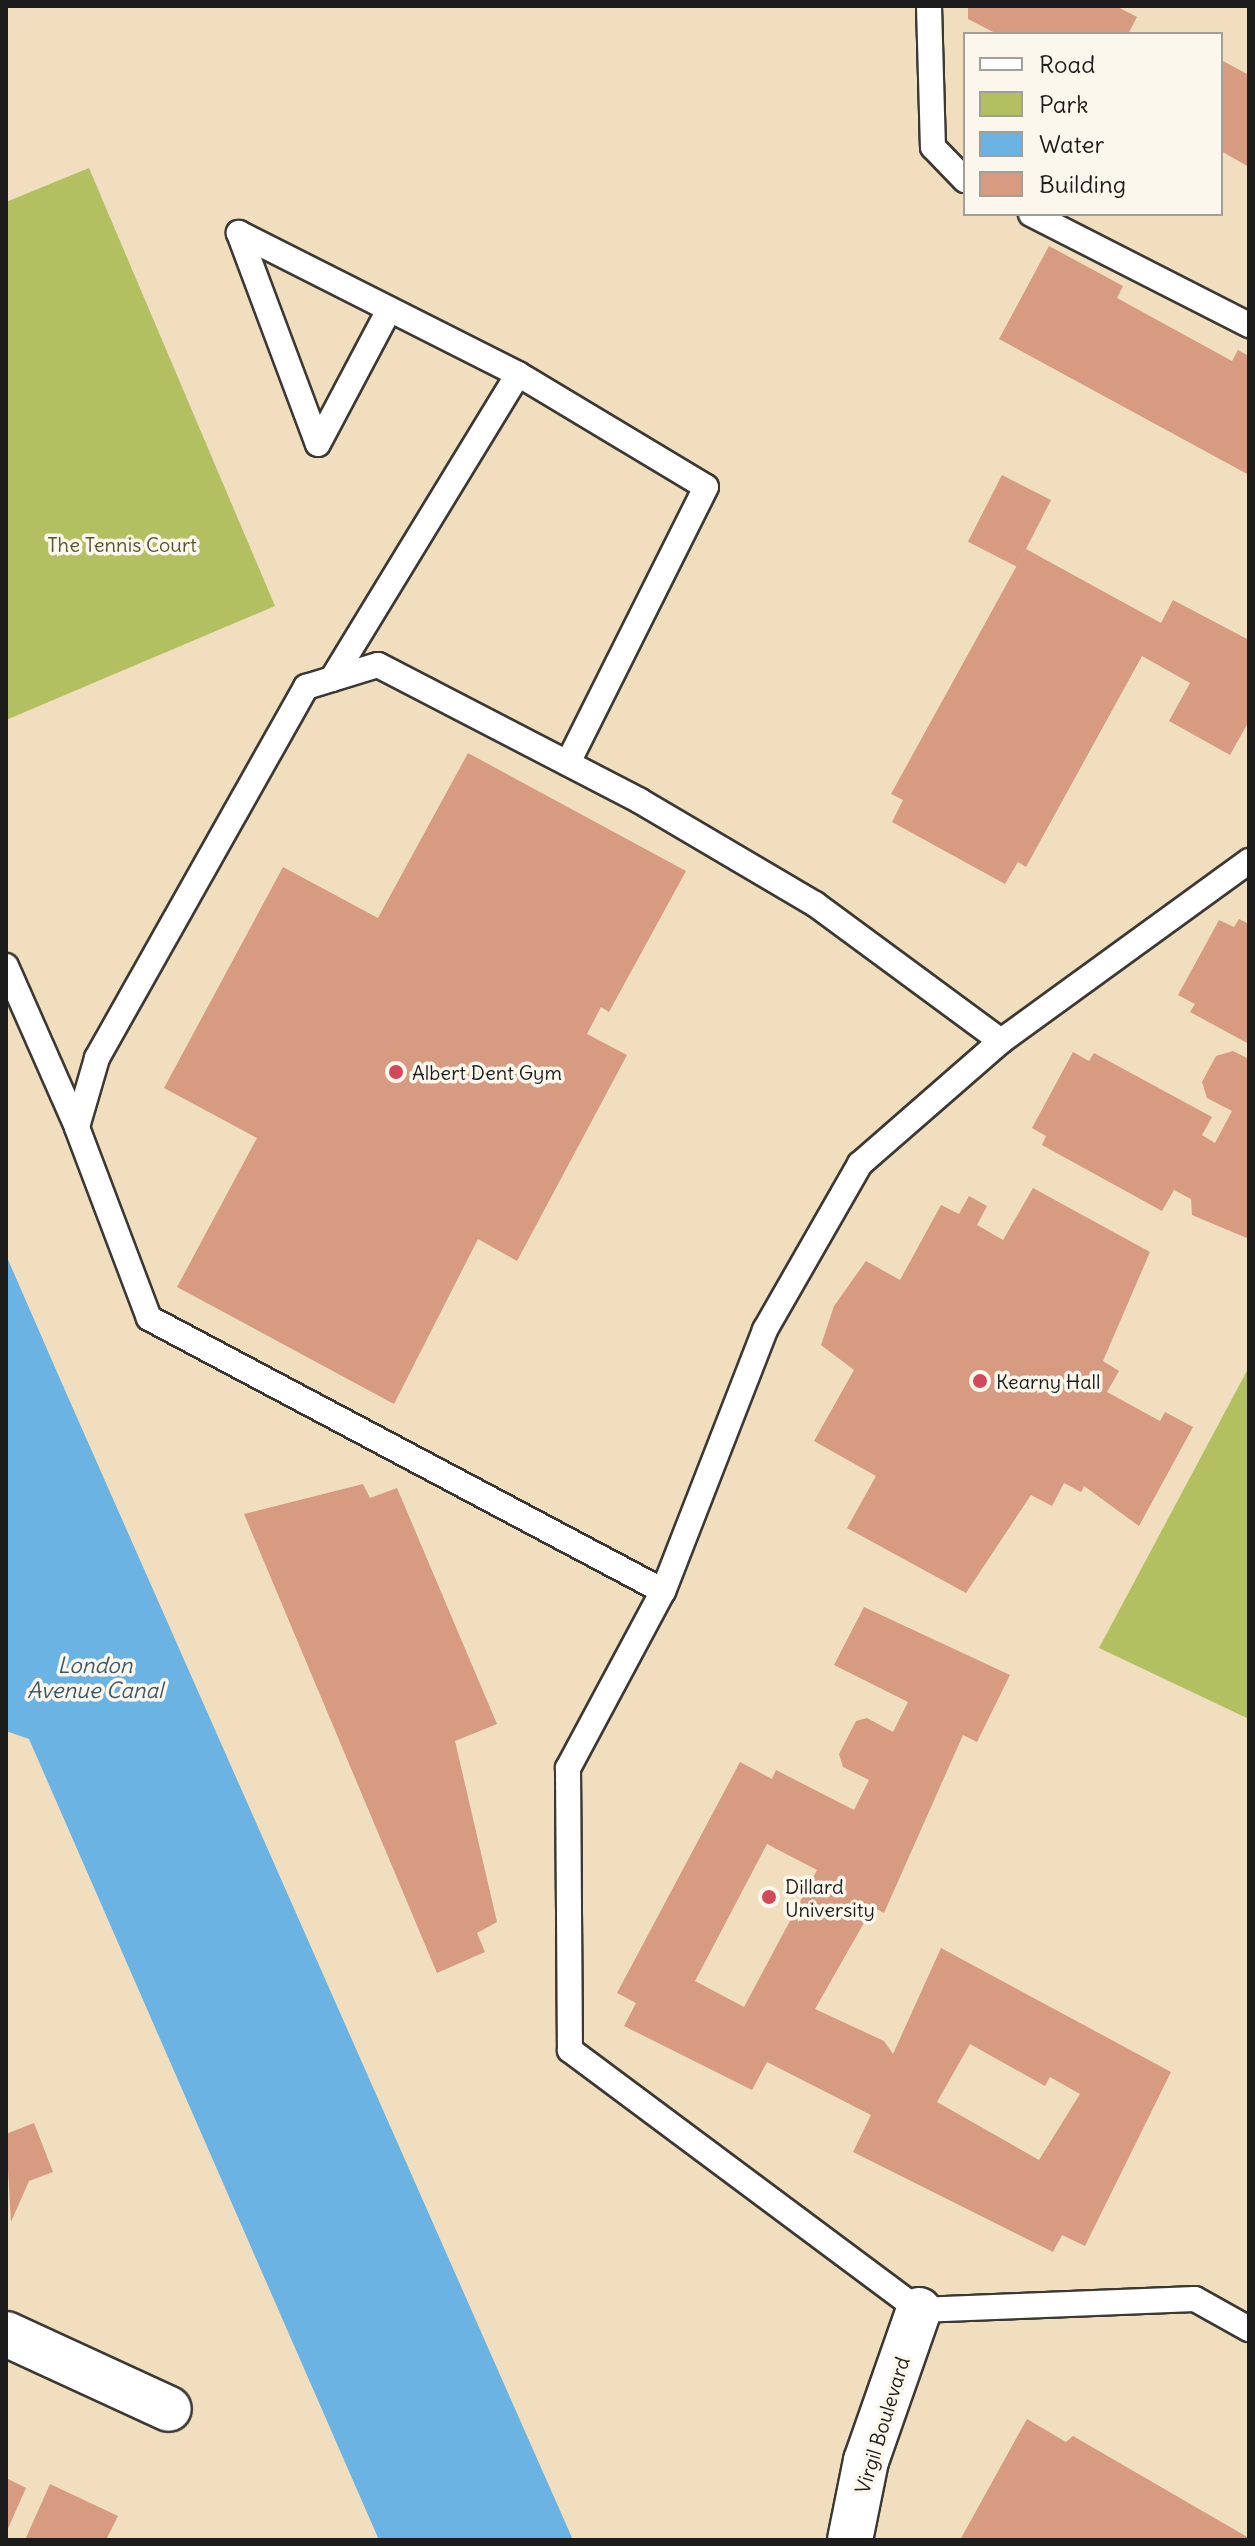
<!DOCTYPE html>
<html>
<head>
<meta charset="utf-8">
<style>
  body { margin:0 }
  #map { position:relative; width:1255px; height:2546px; overflow:hidden; background:#f0debe; font-family:Delius,sans-serif }
  div>[style] { position:absolute }
  [style*='--x'] { left:calc(var(--x)*1px); top:calc(var(--y)*1px); width:calc(var(--w)*1px); rotate:calc(var(--a)*1deg) }
  .green>* { inset:0; background:#b3c062 }
  .water>* { inset:0; background:#6ab3e2 }
  .building>* { inset:0; background:#d79b82; transform-origin:0 0 }
  .roads { filter:drop-shadow(2px 0 #3c3934) drop-shadow(-2px 0 #3c3934) drop-shadow(0 2px #3c3934) drop-shadow(0 -2px #3c3934) }
  .lane>* { height:24px; margin:-12px; padding:0 12px; transform-origin:12px; border-radius:12px; background:#fff }
  .street>* { height:44px; margin:-22px; padding:0 22px; transform-origin:22px; border-radius:22px; background:#fff }
  .dots>* { width:22px; height:22px; translate:-50% -50%; box-sizing:border-box; border:4px solid #fbf7ec; border-radius:50% }
  span { translate:-50% -50%; white-space:nowrap; text-align:center; line-height:1.15; -webkit-text-stroke:7px #fbf7ec; paint-order:stroke }
  .park-label { font-size:20px; color:#515534 }
  .poi-label { font-size:20px; color:#1c1c1c }
  .left { translate:0 -50%; text-align:left }
  .street-label { font-size:20px; color:#1c1c1c }
  .water-label { font-size:22px; color:#3b586b; font-style:italic }
  .frame { position:absolute; inset:0; border:8px solid #1c1c1c; pointer-events:none }
  .legend { position:absolute; left:963px; top:32px; width:260px; height:184px; box-sizing:border-box; background:#fbf7ec; border:2px solid #a29f99; margin:0; padding:10px 14px; list-style:none; font-size:24px; color:#1c1c1c }
  .legend li { display:flex; align-items:center; gap:16px; height:40px }
  .legend b { width:40px; border:2px solid #a29f99 }
</style>
</head>
<body>
<div id="map">
  <div class="green">
    <div style="clip-path:polygon(89px 168px,275px 606px,6px 720px,6px 202px)"></div>
    <div style="clip-path:polygon(1249px 1367px,1249px 1719px,1099px 1648px)"></div>
  </div>
  <div class="water">
    <div style="clip-path:polygon(6px 1255px,60px 1379px,573px 2540px,379px 2540px,29px 1739px,6px 1731px)"></div>
  </div>
  <div class="building">
    <div style="clip-path:polygon(968px 6px,1116px 6px,1137px 17px,1128px 34px,997px 34px,968px 19px)"></div>
    <div style="clip-path:polygon(1221px 60px,1249px 75px,1249px 167px,1221px 151px)"></div>
    <div style="clip-path:polygon(1049px 246px,1123px 286px,1117px 298px,1232px 361px,1238px 350px,1249px 356px,1249px 475px,999px 339px)"></div>
    <div style="left:1002px;top:475px;width:55px;height:75px;rotate:27deg"></div>
    <div style="clip-path:polygon(1026px 549px,1161px 623px,1173px 600px,1249px 640px,1249px 721px,1230px 755px,1169px 721px,1190px 683px,1142px 656px,1026px 867px,1018px 862px,1005px 884px,892px 822px,903px 800px,891px 794px)"></div>
    <div style="clip-path:polygon(468px 753px,686px 871px,609px 1012px,601px 1007px,587px 1034px,627px 1055px,517px 1261px,478px 1239px,394px 1404px,177px 1287px,257px 1138px,164px 1088px,283px 867px,378px 918px)"></div>
    <div style="clip-path:polygon(1239px 919px,1249px 924px,1249px 1044px,1190px 1012px,1195px 1004px,1178px 995px,1219px 920px,1234px 927px)"></div>
    <div style="clip-path:polygon(1233px 1051px,1249px 1059px,1249px 1239px,1192px 1215px,1191px 1199px,1174px 1190px,1162px 1211px,1042px 1145px,1046px 1136px,1032px 1128px,1073px 1052px,1089px 1061px,1094px 1053px,1212px 1117px,1202px 1135px,1215px 1143px,1232px 1111px,1207px 1098px,1202px 1082px,1216px 1056px)"></div>
    <div style="clip-path:polygon(1033px 1188px,1150px 1252px,1103px 1361px,1119px 1371px,1107px 1392px,1160px 1421px,1165px 1412px,1193px 1427px,1139px 1526px,1084px 1486px,1081px 1492px,1064px 1483px,1052px 1506px,1031px 1495px,966px 1593px,847px 1528px,876px 1476px,814px 1441px,854px 1370px,821px 1345px,834px 1306px,866px 1261px,900px 1280px,941px 1205px,959px 1214px,969px 1196px,987px 1206px,977px 1225px,1003px 1240px)"></div>
    <div style="clip-path:polygon(363px 1484px,370px 1498px,397px 1488px,497px 1724px,455px 1741px,497px 1922px,477px 1933px,485px 1952px,437px 1973px,244px 1514px)"></div>
    <div style="clip-path:polygon(evenodd,864px 1607px,1010px 1675px,977px 1742px,963px 1735px,884px 1913px,873px 1907px,815px 2009px,884px 2041px,893px 2054px,941px 1948px,1171px 2072px,1085px 2246px,1062px 2235px,1053px 2252px,853px 2152px,871px 2115px,767px 2062px,752px 2090px,624px 2026px,636px 2003px,617px 1993px,740px 1762px,772px 1779px,776px 1770px,854px 1810px,869px 1780px,843px 1767px,839px 1754px,856px 1721px,867px 1718px,893px 1732px,908px 1702px,834px 1665px,864px 1607px,767px 1844px,817px 1870px,744px 2007px,695px 1981px,767px 1844px,864px 1607px,970px 2044px,1045px 2086px,1050px 2077px,1080px 2094px,1039px 2160px,937px 2102px,970px 2044px)"></div>
    <div style="clip-path:polygon(34px 2123px,53px 2172px,29px 2181px,11px 2222px,6px 2134px)"></div>
    <div style="clip-path:polygon(1027px 2419px,1066px 2442px,1073px 2436px,1249px 2538px,960px 2540px)"></div>
    <div style="clip-path:polygon(6px 2478px,26px 2488px,6px 2533px)"></div>
    <div style="clip-path:polygon(50px 2484px,118px 2516px,106px 2540px,25px 2540px)"></div>
  </div>
  <div class="roads">
    <div class="lane">
      <div style="--x:929;--y:6;--w:141;--a:88.4"></div>
      <div style="--x:933;--y:147;--w:46;--a:45.9"></div>
      <div style="--x:1031;--y:214;--w:245;--a:27"></div>
      <div style="--x:518;--y:374;--w:219;--a:31"></div>
      <div style="--x:706;--y:487;--w:309;--a:116.6"></div>
      <div style="--x:332;--y:679;--w:357;--a:-58.6"></div>
      <div style="--x:518;--y:374;--w:313;--a:-153.2"></div>
      <div style="--x:239;--y:233;--w:225;--a:69.5"></div>
      <div style="--x:318;--y:444;--w:152;--a:-62.1"></div>
      <div style="--x:1249;--y:861;--w:306;--a:144"></div>
      <div style="--x:1001;--y:1041;--w:187;--a:138.9"></div>
      <div style="--x:860;--y:1164;--w:191;--a:119.8"></div>
      <div style="--x:765;--y:1330;--w:280;--a:111.3"></div>
      <div style="--x:663;--y:1591;--w:201;--a:118.2"></div>
      <div style="--x:568;--y:1768;--w:282;--a:89.6"></div>
      <div style="--x:570;--y:2050;--w:435;--a:36.7"></div>
      <div style="--x:919;--y:2310;--w:276;--a:-2.3"></div>
      <div style="--x:1195;--y:2299;--w:62;--a:29.1"></div>
      <div style="--x:6;--y:966;--w:176;--a:66.2"></div>
      <div style="--x:663;--y:1591;--w:582;--a:-152.03"></div>
      <div style="--x:149;--y:1318;--w:204;--a:-110.7"></div>
      <div style="--x:77;--y:1127;--w:72;--a:-73.8"></div>
      <div style="--x:97;--y:1058;--w:426;--a:-60.6"></div>
      <div style="--x:306;--y:687;--w:75;--a:-17"></div>
      <div style="--x:378;--y:665;--w:295;--a:27.4"></div>
      <div style="--x:640;--y:801;--w:203;--a:30.5"></div>
      <div style="--x:815;--y:904;--w:231;--a:36.4"></div>
    </div>
    <div class="street">
      <div style="--x:6;--y:2334;--w:179;--a:24.7"></div>
      <div style="--x:850;--y:2540;--w:81;--a:-78.6"></div>
      <div style="--x:866;--y:2461;--w:160;--a:-70.7"></div>
    </div>
  </div>
  <div class="dots">
    <div style="left:396px;top:1072px;background:#d1495b"></div>
    <div style="left:980px;top:1381px;background:#d1495b"></div>
    <div style="left:769px;top:1897px;background:#d1495b"></div>
  </div>
  <div class="park-label">
    <span style="left:122px;top:544px">The Tennis Court</span>
  </div>
  <div class="poi-label">
    <span class="left" style="left:412px;top:1072px">Albert Dent Gym</span>
    <span class="left" style="left:996px;top:1381px">Kearny Hall</span>
    <span class="left" style="left:785px;top:1898px">Dillard<br>University</span>
  </div>
  <div class="street-label">
    <span style="left:882px;top:2425px;rotate:-73deg">Virgil Boulevard</span>
  </div>
  <div class="water-label">
    <span style="left:95px;top:1678px">London<br>Avenue Canal</span>
  </div>
  <div class="frame"></div>
  <ul class="legend">
  <li><b style="height:10px;background:#fff"></b>Road</li>
  <li><b style="height:22px;background:#b3c062"></b>Park</li>
  <li><b style="height:22px;background:#6ab3e2"></b>Water</li>
  <li><b style="height:22px;background:#d79b82"></b>Building</li>
  </ul>
</div>
</body>
</html>
